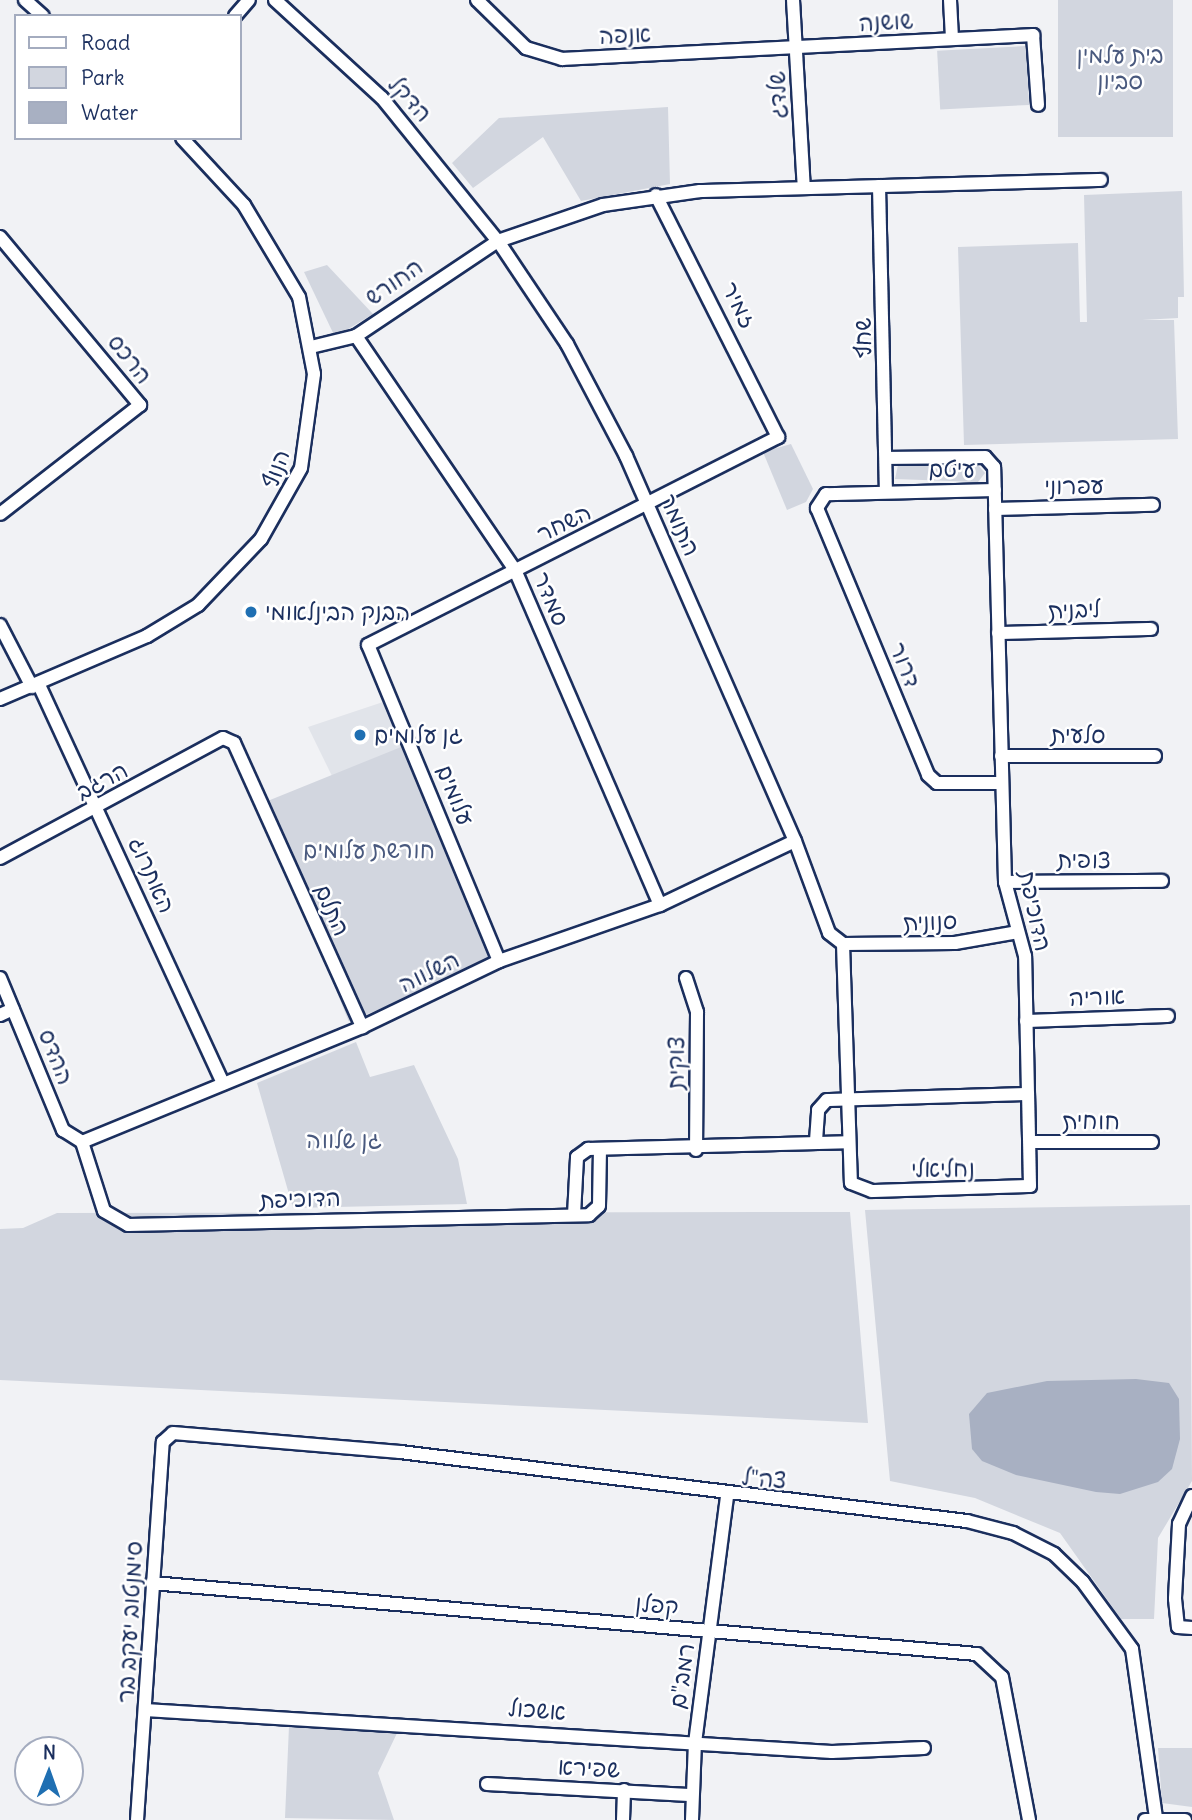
<!DOCTYPE html>
<html>
<head>
<meta charset="utf-8">
<style>
  body { margin:0 }
  #map { position:relative; width:1192px; height:1820px; overflow:hidden; background:#f1f2f5; font-family:Delius,"Playpen Sans Hebrew",sans-serif }
  div>[style] { position:absolute }
  [style*='--x'] { left:calc(var(--x)*1px); top:calc(var(--y)*1px); width:calc(var(--w)*1px); rotate:calc(var(--a)*1deg) }
  .built>* { inset:0; background:#e1e4ea }
  .green>* { inset:0; background:#d2d6df; transform-origin:0 0 }
  .water>* { inset:0; background:#a8b0c2 }
  .roads { filter:drop-shadow(2px 0 #1b2f5e) drop-shadow(-2px 0 #1b2f5e) drop-shadow(0 2px #1b2f5e) drop-shadow(0 -2px #1b2f5e) }
  .minor>* { height:12px; margin:-6px; padding:0 6px; transform-origin:6px; border-radius:6px; background:#fff }
  .dots>* { width:19px; height:19px; translate:-50% -50%; box-sizing:border-box; border:4px solid #fff; border-radius:50% }
  span { translate:-50% -50%; white-space:nowrap; text-align:center; line-height:1.15; -webkit-text-stroke:5px #fff; paint-order:stroke }
  .street-label { font-size:23px; color:#1b2f5e }
  .park-label { font-size:23px; color:#49597e }
  .poi-label { font-size:23px; color:#1b2f5e }
  .left { translate:0 -50%; text-align:left }
  .legend { position:absolute; left:14px; top:14px; width:228px; height:126px; box-sizing:border-box; background:#fff; border:2px solid #a4acbf; margin:0; padding:9px 12px; list-style:none; font-size:21px; color:#1b2f5e }
  .legend li { display:flex; align-items:center; gap:14px; height:35px }
  .legend b { width:35px; border:2px solid #a4acbf }
  .north { position:absolute; left:14px; top:1736px; width:70px; height:70px; box-sizing:border-box; background:#fff; border:2px solid #a4acbf; border-radius:50%; rotate:1deg; font-size:19px; font-weight:700; line-height:28px; text-align:center; color:#1b2f5e }
  .north::after { content:''; display:block; margin:auto; width:24px; height:32px; background:#1f6fb2; clip-path:polygon(50% 0,100% 100%,50% 72%,0 100%) }
</style>
</head>
<body>
<div id="map">
  <div class="built">
    <div style="clip-path:polygon(392px 699px,411px 743px,333px 778px,308px 727px)"></div>
  </div>
  <div class="green">
    <div style="left:1058px;top:0;width:115px;height:137px"></div>
    <div style="left:1026px;top:46px;width:59px;height:89px;rotate:87deg"></div>
    <div style="clip-path:polygon(668px 107px,670px 184px,581px 201px,543px 137px,473px 188px,452px 163px,499px 118px)"></div>
    <div style="clip-path:polygon(1182px 191px,1184px 297px,1178px 297px,1178px 318px,1142px 320px,1174px 320px,1178px 439px,964px 445px,958px 247px,1078px 243px,1080px 322px,1087px 322px,1084px 195px)"></div>
    <div style="clip-path:polygon(327px 265px,373px 314px,335px 337px,304px 272px)"></div>
    <div style="clip-path:polygon(791px 444px,813px 489px,806px 502px,787px 510px,763px 452px)"></div>
    <div style="clip-path:polygon(977px 464px,985px 473px,978px 482px,895px 479px,898px 465px)"></div>
    <div style="left:411px;top:743px;width:235px;height:162px;rotate:68deg"></div>
    <div style="clip-path:polygon(356px 1042px,370px 1077px,414px 1065px,458px 1159px,467px 1204px,293px 1208px,257px 1083px)"></div>
    <div style="clip-path:polygon(1190px 1205px,1192px 1481px,1158px 1538px,1154px 1619px,1121px 1619px,1060px 1533px,975px 1498px,890px 1481px,865px 1210px)"></div>
    <div style="clip-path:polygon(850px 1212px,868px 1423px,0 1380px,0 1229px,23px 1228px,57px 1213px)"></div>
    <div style="clip-path:polygon(289px 1726px,398px 1731px,378px 1773px,394px 1820px,285px 1818px)"></div>
    <div style="clip-path:polygon(1158px 1748px,1192px 1748px,1192px 1807px,1162px 1803px)"></div>
  </div>
  <div class="water">
    <div style="clip-path:polygon(1136px 1379px,1169px 1383px,1179px 1399px,1180px 1439px,1172px 1469px,1158px 1482px,1120px 1494px,1096px 1492px,1016px 1475px,982px 1461px,972px 1449px,969px 1414px,987px 1393px,1047px 1381px)"></div>
  </div>
  <div class="roads">
    <div class="minor">
      <div style="--x:25;--y:0;--w:24;--a:42"></div>
      <div style="--x:275;--y:0;--w:145;--a:42.5"></div>
      <div style="--x:382;--y:98;--w:184;--a:51"></div>
      <div style="--x:498;--y:241;--w:124;--a:56.2"></div>
      <div style="--x:567;--y:344;--w:127;--a:62.2"></div>
      <div style="--x:626;--y:456;--w:420;--a:66.3"></div>
      <div style="--x:795;--y:841;--w:98;--a:69.7"></div>
      <div style="--x:829;--y:933;--w:18;--a:38"></div>
      <div style="--x:843;--y:944;--w:239;--a:88.1"></div>
      <div style="--x:851;--y:1183;--w:22;--a:21"></div>
      <div style="--x:872;--y:1191;--w:158;--a:-1.8"></div>
      <div style="--x:1030;--y:1186;--w:92;--a:-91.2"></div>
      <div style="--x:477;--y:0;--w:69;--a:44.4"></div>
      <div style="--x:526;--y:48;--w:38;--a:17"></div>
      <div style="--x:562;--y:59;--w:472;--a:-2.9"></div>
      <div style="--x:1033;--y:35;--w:70;--a:85.9"></div>
      <div style="--x:793;--y:0;--w:188;--a:86.7"></div>
      <div style="--x:950;--y:0;--w:39;--a:87"></div>
      <div style="--x:235;--y:16;--w:21;--a:-49"></div>
      <div style="--x:879;--y:186;--w:304;--a:88.7"></div>
      <div style="--x:0;--y:237;--w:219;--a:50.2"></div>
      <div style="--x:140;--y:405;--w:177;--a:142.1"></div>
      <div style="--x:356;--y:336;--w:283;--a:55.8"></div>
      <div style="--x:515;--y:570;--w:365;--a:66.6"></div>
      <div style="--x:311;--y:347;--w:46;--a:-13.7"></div>
      <div style="--x:356;--y:336;--w:171;--a:-33.8"></div>
      <div style="--x:498;--y:241;--w:111;--a:-18.9"></div>
      <div style="--x:603;--y:205;--w:98;--a:-8.2"></div>
      <div style="--x:700;--y:191;--w:401;--a:-1.6"></div>
      <div style="--x:995;--y:490;--w:169;--a:178.6"></div>
      <div style="--x:826;--y:494;--w:17;--a:123"></div>
      <div style="--x:817;--y:508;--w:289;--a:67.4"></div>
      <div style="--x:928;--y:775;--w:12;--a:42"></div>
      <div style="--x:937;--y:783;--w:64;--a:0"></div>
      <div style="--x:995;--y:509;--w:158;--a:-1.5"></div>
      <div style="--x:0;--y:625;--w:70;--a:62.7"></div>
      <div style="--x:998;--y:633;--w:153;--a:-1.5"></div>
      <div style="--x:39;--y:685;--w:439;--a:65.2"></div>
      <div style="--x:0;--y:699;--w:160;--a:-23.2"></div>
      <div style="--x:147;--y:636;--w:60;--a:-31.3"></div>
      <div style="--x:198;--y:605;--w:91;--a:-46.3"></div>
      <div style="--x:261;--y:539;--w:81;--a:-60.6"></div>
      <div style="--x:301;--y:468;--w:95;--a:-82.1"></div>
      <div style="--x:314;--y:374;--w:78;--a:-101"></div>
      <div style="--x:299;--y:297;--w:107;--a:-120.9"></div>
      <div style="--x:244;--y:205;--w:91;--a:-132.8"></div>
      <div style="--x:1001;--y:756;--w:154;--a:0"></div>
      <div style="--x:0;--y:858;--w:253;--a:-28.3"></div>
      <div style="--x:223;--y:738;--w:12;--a:24"></div>
      <div style="--x:234;--y:743;--w:312;--a:65.7"></div>
      <div style="--x:1005;--y:882;--w:157;--a:-0.4"></div>
      <div style="--x:843;--y:944;--w:112;--a:-0.5"></div>
      <div style="--x:955;--y:943;--w:64;--a:-9.9"></div>
      <div style="--x:499;--y:961;--w:342;--a:-112.5"></div>
      <div style="--x:368;--y:645;--w:460;--a:-26.9"></div>
      <div style="--x:778;--y:437;--w:271;--a:-116.8"></div>
      <div style="--x:0;--y:978;--w:165;--a:67.5"></div>
      <div style="--x:63;--y:1130;--w:22;--a:32"></div>
      <div style="--x:686;--y:978;--w:36;--a:72"></div>
      <div style="--x:697;--y:1012;--w:138;--a:90.4"></div>
      <div style="--x:0;--y:1015;--w:14;--a:-25"></div>
      <div style="--x:1026;--y:1021;--w:142;--a:-2"></div>
      <div style="--x:816;--y:1141;--w:31;--a:-86"></div>
      <div style="--x:818;--y:1110;--w:13;--a:-48"></div>
      <div style="--x:827;--y:1100;--w:201;--a:-1.7"></div>
      <div style="--x:1028;--y:1094;--w:138;--a:-91.2"></div>
      <div style="--x:1025;--y:956;--w:77;--a:-105.1"></div>
      <div style="--x:1005;--y:882;--w:415;--a:-91.5"></div>
      <div style="--x:994;--y:467;--w:13;--a:-132"></div>
      <div style="--x:985;--y:457;--w:99;--a:179.4"></div>
      <div style="--x:82;--y:1142;--w:303;--a:-22.3"></div>
      <div style="--x:362;--y:1027;--w:152;--a:-25.7"></div>
      <div style="--x:499;--y:961;--w:170;--a:-19.2"></div>
      <div style="--x:660;--y:905;--w:149;--a:-25.4"></div>
      <div style="--x:82;--y:1142;--w:72;--a:72.3"></div>
      <div style="--x:104;--y:1211;--w:28;--a:30"></div>
      <div style="--x:128;--y:1225;--w:461;--a:-1.2"></div>
      <div style="--x:589;--y:1215;--w:13;--a:-42"></div>
      <div style="--x:599;--y:1206;--w:57;--a:-89"></div>
      <div style="--x:1030;--y:1142;--w:122;--a:0"></div>
      <div style="--x:574;--y:1215;--w:58;--a:-87"></div>
      <div style="--x:577;--y:1157;--w:14;--a:-36"></div>
      <div style="--x:588;--y:1149;--w:259;--a:-1.5"></div>
      <div style="--x:1192;--y:1496;--w:31;--a:115"></div>
      <div style="--x:1179;--y:1524;--w:75;--a:93.1"></div>
      <div style="--x:1175;--y:1599;--w:28;--a:84"></div>
      <div style="--x:1178;--y:1627;--w:14;--a:4"></div>
      <div style="--x:152;--y:1583;--w:828;--a:4.92"></div>
      <div style="--x:977;--y:1654;--w:34;--a:43"></div>
      <div style="--x:1002;--y:1677;--w:146;--a:79.3"></div>
      <div style="--x:145;--y:1710;--w:688;--a:3.5"></div>
      <div style="--x:832;--y:1752;--w:92;--a:-2.5"></div>
      <div style="--x:487;--y:1784;--w:202;--a:3.1"></div>
      <div style="--x:137;--y:1820;--w:379;--a:-86.1"></div>
      <div style="--x:163;--y:1442;--w:13;--a:-42"></div>
      <div style="--x:173;--y:1433;--w:228;--a:4.8"></div>
      <div style="--x:400;--y:1452;--w:571;--a:6.94"></div>
      <div style="--x:967;--y:1521;--w:48;--a:14.6"></div>
      <div style="--x:1013;--y:1533;--w:46;--a:27.1"></div>
      <div style="--x:1054;--y:1554;--w:40;--a:44"></div>
      <div style="--x:1083;--y:1582;--w:83;--a:53.8"></div>
      <div style="--x:1132;--y:1649;--w:171;--a:81.9"></div>
      <div style="--x:623;--y:1820;--w:30;--a:-88"></div>
      <div style="--x:692;--y:1820;--w:77;--a:-87.8"></div>
      <div style="--x:695;--y:1743;--w:249;--a:-82.6"></div>
      <div style="--x:1145;--y:1820;--w:40;--a:0"></div>
    </div>
  </div>
  <div class="dots">
    <div style="left:251px;top:612px;background:#1f6fb2"></div>
    <div style="left:360px;top:735px;background:#1f6fb2"></div>
  </div>
  <div class="street-label">
    <span style="left:886px;top:22px;rotate:-3deg">שושנה</span>
    <span style="left:625px;top:35px;rotate:-3deg">אנפה</span>
    <span style="left:778px;top:95px;rotate:-93deg">שלדג</span>
    <span style="left:410px;top:99px;rotate:48deg">הדקל</span>
    <span style="left:394px;top:282px;rotate:-35deg">החורש</span>
    <span style="left:739px;top:305px;rotate:63deg">זמיר</span>
    <span style="left:863px;top:338px;rotate:-91deg">שחף</span>
    <span style="left:130px;top:359px;rotate:52deg">הרכס</span>
    <span style="left:276px;top:469px;rotate:-70deg">הנוף</span>
    <span style="left:952px;top:469px">עיטם</span>
    <span style="left:1074px;top:486px;rotate:-1deg">עפרוני</span>
    <span style="left:564px;top:523px;rotate:-26deg">השחר</span>
    <span style="left:680px;top:525px;rotate:66deg">התומר</span>
    <span style="left:551px;top:599px;rotate:67deg">סמדר</span>
    <span style="left:1074px;top:610px;rotate:-2deg">ליבנית</span>
    <span style="left:905px;top:665px;rotate:68deg">דרור</span>
    <span style="left:1078px;top:735px">סלעית</span>
    <span style="left:102px;top:781px;rotate:-28deg">הרגב</span>
    <span style="left:455px;top:795px;rotate:68deg">עלומים</span>
    <span style="left:1084px;top:860px">צופית</span>
    <span style="left:152px;top:875px;rotate:66deg">האתרוג</span>
    <span style="left:332px;top:910px;rotate:66deg">התלם</span>
    <span style="left:1035px;top:911px;rotate:78deg">הדוכיפת</span>
    <span style="left:930px;top:922px;rotate:-2deg">סנונית</span>
    <span style="left:429px;top:972px;rotate:-26deg">השלווה</span>
    <span style="left:1097px;top:997px;rotate:-2deg">אוריה</span>
    <span style="left:56px;top:1057px;rotate:68deg">ההדס</span>
    <span style="left:676px;top:1063px;rotate:-90deg">צוקית</span>
    <span style="left:1091px;top:1121px">חוחית</span>
    <span style="left:943px;top:1169px;rotate:-1deg">נחליאלי</span>
    <span style="left:300px;top:1199px;rotate:-2deg">הדוכיפת</span>
    <span style="left:764px;top:1479px;rotate:5deg">צה"ל</span>
    <span style="left:657px;top:1605px;rotate:5deg">קפלן</span>
    <span style="left:130px;top:1622px;rotate:-87deg">סימנטוב יעקב בר</span>
    <span style="left:682px;top:1676px;rotate:-82deg">רמב"ם</span>
    <span style="left:537px;top:1710px;rotate:4deg">אשכול</span>
    <span style="left:589px;top:1768px;rotate:3deg">שפירא</span>
  </div>
  <div class="park-label">
    <span style="left:1120px;top:68px">בית עלמין<br>סביון</span>
    <span style="left:369px;top:850px">חורשת עלומים</span>
    <span style="left:344px;top:1140px">גן שלווה</span>
  </div>
  <div class="poi-label">
    <span class="left" style="left:265px;top:612px">הבנק הבינלאומי</span>
    <span class="left" style="left:374px;top:735px">גן עלומים</span>
  </div>
  <ul class="legend">
  <li><b style="height:9px;background:#fff"></b>Road</li>
  <li><b style="height:19px;background:#d2d6df"></b>Park</li>
  <li><b style="height:19px;background:#a8b0c2"></b>Water</li>
  </ul>
  <div class="north">N</div>
</div>
</body>
</html>
